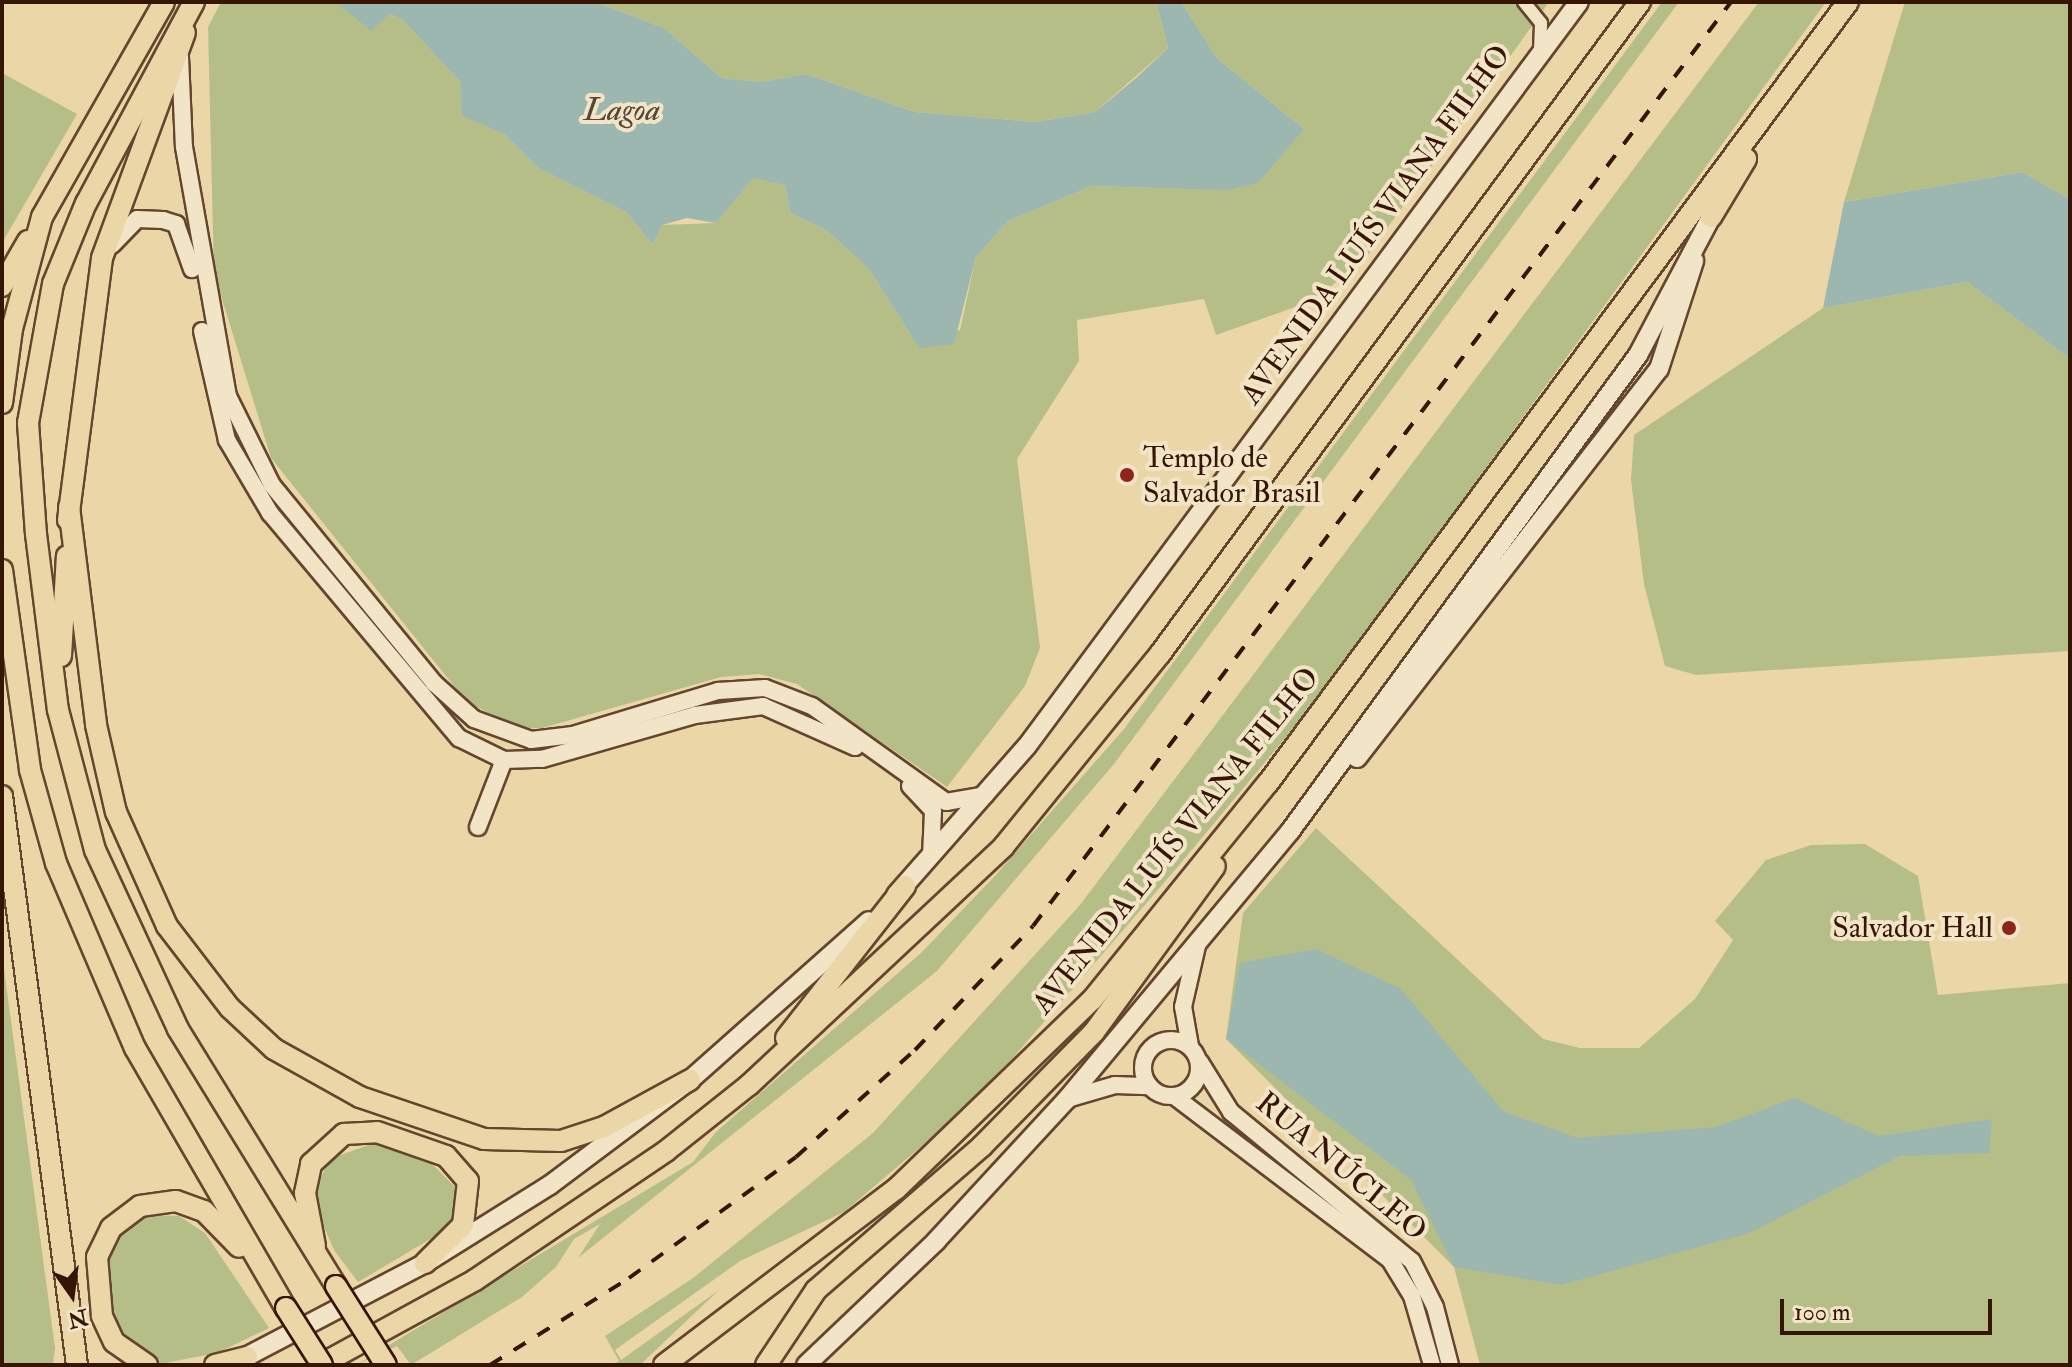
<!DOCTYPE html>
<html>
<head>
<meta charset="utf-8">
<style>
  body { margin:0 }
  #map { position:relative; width:2072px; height:1367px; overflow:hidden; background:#ebd6a7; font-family:"IM FELL Double Pica",serif }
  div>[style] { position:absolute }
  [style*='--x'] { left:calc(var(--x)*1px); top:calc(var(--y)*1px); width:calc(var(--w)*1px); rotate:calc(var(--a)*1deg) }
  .green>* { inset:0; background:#b6be88 }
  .water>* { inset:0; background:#9bb7b0 }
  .roads { filter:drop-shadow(2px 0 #64452e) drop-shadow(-2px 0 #64452e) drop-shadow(0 2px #64452e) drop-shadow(0 -2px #64452e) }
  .minor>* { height:12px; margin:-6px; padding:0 6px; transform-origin:6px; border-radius:6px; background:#f2e4c6 }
  .tertiary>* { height:16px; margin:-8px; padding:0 8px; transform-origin:8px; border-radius:8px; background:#f2e4c6 }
  .tertiary>.ring { margin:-8px; padding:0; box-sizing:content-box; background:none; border:16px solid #f2e4c6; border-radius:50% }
  .secondary>* { height:18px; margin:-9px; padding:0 9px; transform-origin:9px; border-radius:9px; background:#f2e4c6 }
  .primary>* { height:20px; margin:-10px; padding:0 10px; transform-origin:10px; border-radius:10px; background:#ebd6a7 }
  .trunk>* { height:20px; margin:-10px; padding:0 10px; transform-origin:10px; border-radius:10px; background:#ebd6a7 }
  .rail>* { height:4px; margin-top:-2px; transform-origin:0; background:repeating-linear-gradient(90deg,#371505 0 14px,transparent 0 28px) }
  .bridges { filter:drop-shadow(2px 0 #371505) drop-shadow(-2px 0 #371505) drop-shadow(0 2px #371505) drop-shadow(0 -2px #371505) }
  .primary-bridge>* { height:20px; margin:-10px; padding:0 10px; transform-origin:10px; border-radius:10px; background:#ebd6a7 }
  .dots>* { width:22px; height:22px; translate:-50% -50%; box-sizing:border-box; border:4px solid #f2e4c6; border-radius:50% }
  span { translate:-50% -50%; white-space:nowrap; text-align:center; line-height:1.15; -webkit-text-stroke:8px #f2e4c6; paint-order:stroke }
  .street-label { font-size:30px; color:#371505 }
  .poi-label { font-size:30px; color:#371505 }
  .left { translate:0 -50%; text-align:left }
  .right { translate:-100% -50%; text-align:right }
  .water-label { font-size:32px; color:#554638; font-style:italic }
  .frame { position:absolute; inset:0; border:4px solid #371505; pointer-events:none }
  .north { position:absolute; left:32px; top:1255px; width:80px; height:80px; -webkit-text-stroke:6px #f2e4c6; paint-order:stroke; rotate:166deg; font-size:22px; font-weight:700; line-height:32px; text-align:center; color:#371505 }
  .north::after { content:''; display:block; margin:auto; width:28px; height:36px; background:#371505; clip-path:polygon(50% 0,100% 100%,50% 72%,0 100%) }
  .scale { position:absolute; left:1780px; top:1299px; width:212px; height:36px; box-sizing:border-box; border:4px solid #371505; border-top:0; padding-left:10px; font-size:24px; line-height:28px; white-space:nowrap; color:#371505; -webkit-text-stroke:6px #f2e4c6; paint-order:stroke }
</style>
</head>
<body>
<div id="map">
  <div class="green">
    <div style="clip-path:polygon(221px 2px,336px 2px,379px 22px,390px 14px,403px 20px,460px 82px,463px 116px,504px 134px,538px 168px,626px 212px,653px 245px,662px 225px,716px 223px,753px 177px,785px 185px,790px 213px,826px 230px,869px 269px,912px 337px,960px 330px,976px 257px,1008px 221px,1092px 186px,1156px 188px,1304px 129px,1217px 58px,1181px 2px,1549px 2px,1368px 255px,1315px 300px,1216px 335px,1204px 299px,1077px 320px,1079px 361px,1017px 459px,1040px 648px,1025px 686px,947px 787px,797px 684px,759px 674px,721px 677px,542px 728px,516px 728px,466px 701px,271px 458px,214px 273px,208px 27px)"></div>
    <div style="clip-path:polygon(596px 2px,1156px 2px,1168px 48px,1095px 112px,1035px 122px,915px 112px,806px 74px,761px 82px,722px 78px,664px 28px)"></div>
    <div style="clip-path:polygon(1662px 2px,1679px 2px,1114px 764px,937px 971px,578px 1258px,600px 1224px,574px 1239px,556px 1267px,522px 1297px,411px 1365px,397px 1346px,356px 1365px,693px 1162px,716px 1132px,921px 953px,993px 878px,1124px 729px)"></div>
    <div style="clip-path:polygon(1759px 2px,1826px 2px,1312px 706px,1175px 870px,1012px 1059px,943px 1128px,844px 1212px,740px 1261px,615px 1350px,621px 1360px,719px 1290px,640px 1365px,613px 1365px,619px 1361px,605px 1336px,693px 1278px,873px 1133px,1080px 905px)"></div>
    <div style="clip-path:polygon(1905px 2px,2070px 2px,2070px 199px,2022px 172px,1844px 202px)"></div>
    <div style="clip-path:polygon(2px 73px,77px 114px,2px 243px)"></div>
    <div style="clip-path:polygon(1967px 282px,2070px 359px,2070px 651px,1696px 675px,1665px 666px,1644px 584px,1631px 480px,1634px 435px,1823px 308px)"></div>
    <div style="clip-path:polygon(1316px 828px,1543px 1039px,1580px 1048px,1639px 1048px,1695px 999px,1733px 940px,1715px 921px,1766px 860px,1811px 845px,1865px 844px,1918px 876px,1938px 995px,2070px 983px,2070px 1365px,1480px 1365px,1454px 1267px,1226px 1039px,1243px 913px)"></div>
    <div style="clip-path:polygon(2px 954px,55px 1348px,53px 1365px,2px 1365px)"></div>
    <div style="clip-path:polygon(374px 1143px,427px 1159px,463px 1195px,454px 1225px,358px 1282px,334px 1250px,311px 1197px,330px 1159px)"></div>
    <div style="clip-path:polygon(151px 1215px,179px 1216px,205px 1233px,269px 1328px,217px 1353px,160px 1364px,115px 1337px,105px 1311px,106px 1249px,124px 1226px)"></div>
  </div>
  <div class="water">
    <div style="clip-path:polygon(336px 2px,596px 2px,664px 28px,722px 78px,761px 82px,806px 74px,915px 112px,1035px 122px,1095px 112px,1136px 78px,1168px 48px,1156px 2px,1181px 2px,1217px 58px,1304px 129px,1258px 183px,1227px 190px,1092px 186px,1008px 221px,976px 257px,954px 344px,919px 348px,869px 269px,826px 230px,790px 213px,785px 185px,753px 178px,716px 223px,687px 218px,662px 225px,653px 245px,626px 212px,538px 168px,504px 134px,462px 116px,460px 82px,403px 20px,390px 14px,371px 31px)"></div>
    <div style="clip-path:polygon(2022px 172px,2070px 199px,2070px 359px,1967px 282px,1823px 308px,1844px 202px)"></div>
    <div style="clip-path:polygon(1316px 949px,1401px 989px,1504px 1112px,1578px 1138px,1716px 1127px,1795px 1098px,1879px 1136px,1992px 1119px,1989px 1153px,1900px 1156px,1749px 1233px,1561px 1285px,1454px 1267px,1411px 1180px,1226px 1039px,1240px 963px)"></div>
  </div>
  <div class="roads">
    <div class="minor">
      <div style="--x:1524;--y:2;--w:27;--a:51"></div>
      <div style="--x:1541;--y:23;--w:28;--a:92"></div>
    </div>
    <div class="tertiary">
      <div style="--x:180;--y:57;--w:90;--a:87.5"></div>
      <div style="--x:184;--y:147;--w:253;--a:80"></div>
      <div style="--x:228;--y:396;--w:99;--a:63.7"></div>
      <div style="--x:272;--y:485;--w:256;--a:50.7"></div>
      <div style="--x:434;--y:683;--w:54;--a:42"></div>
      <div style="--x:474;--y:719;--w:61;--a:20.2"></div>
      <div style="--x:531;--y:740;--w:42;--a:-6.8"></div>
      <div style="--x:573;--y:735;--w:152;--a:-16.9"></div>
      <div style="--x:718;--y:691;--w:47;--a:-3.7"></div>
      <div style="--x:765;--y:688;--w:50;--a:21"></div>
      <div style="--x:812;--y:706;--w:165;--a:35.6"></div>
      <div style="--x:946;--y:802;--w:40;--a:-10"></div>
      <div style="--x:112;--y:245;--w:36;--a:-46"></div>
      <div style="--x:137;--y:219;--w:26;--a:2"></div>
      <div style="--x:163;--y:220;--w:14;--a:17"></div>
      <div style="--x:176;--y:224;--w:48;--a:70.4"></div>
      <div style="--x:202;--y:331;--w:112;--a:77.1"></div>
      <div style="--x:227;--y:440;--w:85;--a:59.5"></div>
      <div style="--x:270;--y:513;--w:294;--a:50"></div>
      <div style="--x:459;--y:738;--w:50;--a:26.1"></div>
      <div style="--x:504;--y:760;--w:38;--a:-2"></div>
      <div style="--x:542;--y:759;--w:159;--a:-16"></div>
      <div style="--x:695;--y:715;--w:69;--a:-7.5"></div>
      <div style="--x:763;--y:706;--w:101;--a:24"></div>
      <div style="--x:910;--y:786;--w:34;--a:47"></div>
      <div style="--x:933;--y:811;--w:45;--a:92.5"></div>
      <div style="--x:478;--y:827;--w:72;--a:-68.8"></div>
      <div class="ring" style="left:1143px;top:1040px;width:40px;height:40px"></div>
      <div style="--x:1190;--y:1046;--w:40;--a:-100"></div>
      <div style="--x:1183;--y:1007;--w:63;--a:-77.1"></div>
      <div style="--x:1200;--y:1062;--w:59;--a:58.2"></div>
      <div style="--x:1231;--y:1112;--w:234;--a:39.5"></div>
      <div style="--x:1412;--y:1261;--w:51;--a:63.4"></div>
      <div style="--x:1435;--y:1307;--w:60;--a:75.5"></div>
      <div style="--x:1174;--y:1096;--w:271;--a:37.2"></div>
      <div style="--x:1390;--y:1260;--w:42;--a:58.6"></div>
      <div style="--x:1412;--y:1296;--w:72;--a:73.8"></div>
      <div style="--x:1067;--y:1099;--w:50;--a:-16.3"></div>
      <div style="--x:1115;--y:1085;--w:34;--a:2"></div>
    </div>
    <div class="secondary">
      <div style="--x:1357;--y:758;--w:492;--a:-52.2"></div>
      <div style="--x:1659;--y:369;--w:114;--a:-72"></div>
      <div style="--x:896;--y:895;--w:198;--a:-48.7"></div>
      <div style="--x:1027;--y:746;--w:926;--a:-53.43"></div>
      <div style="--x:236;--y:1362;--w:213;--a:-27.6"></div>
      <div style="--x:425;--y:1263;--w:147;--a:-32"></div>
      <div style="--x:550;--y:1185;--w:175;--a:-36.9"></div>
      <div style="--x:690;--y:1080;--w:239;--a:-41.6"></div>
      <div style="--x:806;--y:1365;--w:180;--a:-43.6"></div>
      <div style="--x:936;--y:1241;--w:193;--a:-47.3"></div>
      <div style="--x:1067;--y:1099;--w:350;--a:-50.2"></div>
      <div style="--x:1291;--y:830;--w:588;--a:-53.85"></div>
      <div style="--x:1638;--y:355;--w:156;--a:-62.1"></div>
    </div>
    <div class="primary">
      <div style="--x:194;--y:2;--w:228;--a:118.2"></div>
      <div style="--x:86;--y:203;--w:87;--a:112.2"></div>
      <div style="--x:53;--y:284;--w:141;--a:100.2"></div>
      <div style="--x:28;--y:423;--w:111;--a:85.9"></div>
      <div style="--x:36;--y:534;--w:177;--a:82.9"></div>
      <div style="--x:58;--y:710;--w:145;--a:75.2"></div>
      <div style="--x:95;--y:850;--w:197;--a:65.1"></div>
      <div style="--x:178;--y:1029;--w:302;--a:58.4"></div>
      <div style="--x:2;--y:286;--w:52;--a:-60"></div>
      <div style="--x:2;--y:403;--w:75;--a:-82.3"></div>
      <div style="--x:12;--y:329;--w:116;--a:-75"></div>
      <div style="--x:42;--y:217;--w:247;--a:-60.4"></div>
      <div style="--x:69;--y:507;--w:220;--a:82.9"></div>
      <div style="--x:96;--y:725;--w:89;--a:77.1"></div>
      <div style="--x:116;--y:812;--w:125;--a:65.9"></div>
      <div style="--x:167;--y:926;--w:103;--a:52.5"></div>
      <div style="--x:230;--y:1008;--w:60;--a:43"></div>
      <div style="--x:274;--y:1049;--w:98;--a:29.2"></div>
      <div style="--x:360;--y:1097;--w:131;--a:18.7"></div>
      <div style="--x:484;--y:1139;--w:77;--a:1.5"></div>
      <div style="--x:561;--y:1141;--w:45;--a:-18"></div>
      <div style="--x:604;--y:1127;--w:98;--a:-28.7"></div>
      <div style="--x:68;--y:520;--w:264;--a:-82.6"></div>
      <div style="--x:102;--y:258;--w:240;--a:-69.8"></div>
      <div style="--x:2;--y:570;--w:202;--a:82"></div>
      <div style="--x:30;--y:770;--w:97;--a:74.4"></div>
      <div style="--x:56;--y:863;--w:201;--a:66.9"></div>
      <div style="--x:135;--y:1048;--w:301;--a:59.9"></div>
      <div style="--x:61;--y:656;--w:100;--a:-86.6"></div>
      <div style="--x:2;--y:796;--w:574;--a:82.49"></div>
      <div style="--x:315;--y:1246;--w:54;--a:-100.7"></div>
      <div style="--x:305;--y:1193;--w:30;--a:-78"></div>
      <div style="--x:311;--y:1164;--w:45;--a:-42.3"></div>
      <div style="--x:344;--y:1134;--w:33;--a:-3"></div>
      <div style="--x:377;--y:1132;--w:73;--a:19.2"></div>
      <div style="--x:446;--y:1156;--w:33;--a:49"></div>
      <div style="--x:468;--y:1181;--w:44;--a:96.5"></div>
      <div style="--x:463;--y:1225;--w:54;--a:135"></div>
      <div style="--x:147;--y:1365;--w:40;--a:-145.1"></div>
      <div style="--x:114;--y:1342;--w:29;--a:-115"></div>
      <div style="--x:102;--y:1316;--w:59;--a:-94.8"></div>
      <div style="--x:97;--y:1257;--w:32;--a:-64"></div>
      <div style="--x:111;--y:1228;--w:36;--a:-37"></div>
      <div style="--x:140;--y:1206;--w:36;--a:-8"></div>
      <div style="--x:176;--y:1201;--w:30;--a:20"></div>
      <div style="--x:204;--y:1211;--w:50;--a:45.8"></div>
      <div style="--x:215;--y:1365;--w:33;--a:-14"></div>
    </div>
    <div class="trunk">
      <div style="--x:1711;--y:217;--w:68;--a:-58.9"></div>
      <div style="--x:786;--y:1038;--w:193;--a:-51.9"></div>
      <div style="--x:234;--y:1365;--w:8;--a:-40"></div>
      <div style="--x:320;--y:1365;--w:177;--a:-28.7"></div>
      <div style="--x:475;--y:1280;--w:230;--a:-34"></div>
      <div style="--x:666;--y:1151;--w:106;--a:-38.5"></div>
      <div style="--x:749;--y:1085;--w:349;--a:-43.1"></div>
      <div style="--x:1004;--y:846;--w:247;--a:-50.9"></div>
      <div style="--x:1160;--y:654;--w:810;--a:-53.64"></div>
      <div style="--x:664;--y:1365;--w:291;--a:-37.2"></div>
      <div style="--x:896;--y:1189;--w:272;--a:-44"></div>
      <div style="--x:1092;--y:1000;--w:279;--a:-51"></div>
      <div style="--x:1268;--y:783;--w:973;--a:-53.4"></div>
      <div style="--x:766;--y:1365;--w:90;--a:-56.3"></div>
      <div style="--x:816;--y:1290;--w:220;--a:-40.9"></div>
      <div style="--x:982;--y:1146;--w:160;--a:-45.5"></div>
      <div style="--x:1094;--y:1032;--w:205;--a:-53.9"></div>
    </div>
  </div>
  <div class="rail">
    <div style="--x:490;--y:1365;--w:164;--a:-32"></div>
    <div style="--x:629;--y:1278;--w:206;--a:-35.9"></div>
    <div style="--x:796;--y:1157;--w:160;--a:-42"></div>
    <div style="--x:915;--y:1050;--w:171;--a:-46.4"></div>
    <div style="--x:1033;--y:926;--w:1158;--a:-52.93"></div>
  </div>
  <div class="bridges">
    <div class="primary-bridge">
      <div style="--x:336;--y:1286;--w:93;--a:57.7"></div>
      <div style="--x:286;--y:1308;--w:67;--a:57.7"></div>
    </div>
  </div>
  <div class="dots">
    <div style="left:1127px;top:475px;background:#8f2418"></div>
    <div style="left:2009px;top:928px;background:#8f2418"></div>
  </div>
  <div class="street-label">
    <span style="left:1376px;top:225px;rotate:-54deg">AVENIDA LUÍS VIANA FILHO</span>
    <span style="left:1176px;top:841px;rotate:-51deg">AVENIDA LUÍS VIANA FILHO</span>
    <span style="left:1341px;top:1167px;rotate:40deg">RUA NÚCLEO</span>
  </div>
  <div class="poi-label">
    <span class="left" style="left:1143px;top:475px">Templo de<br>Salvador Brasil</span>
    <span class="right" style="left:1993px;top:928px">Salvador Hall</span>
  </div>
  <div class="water-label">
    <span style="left:622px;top:110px">Lagoa</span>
  </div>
  <div class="frame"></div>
  <div class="north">N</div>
  <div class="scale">100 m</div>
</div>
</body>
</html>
